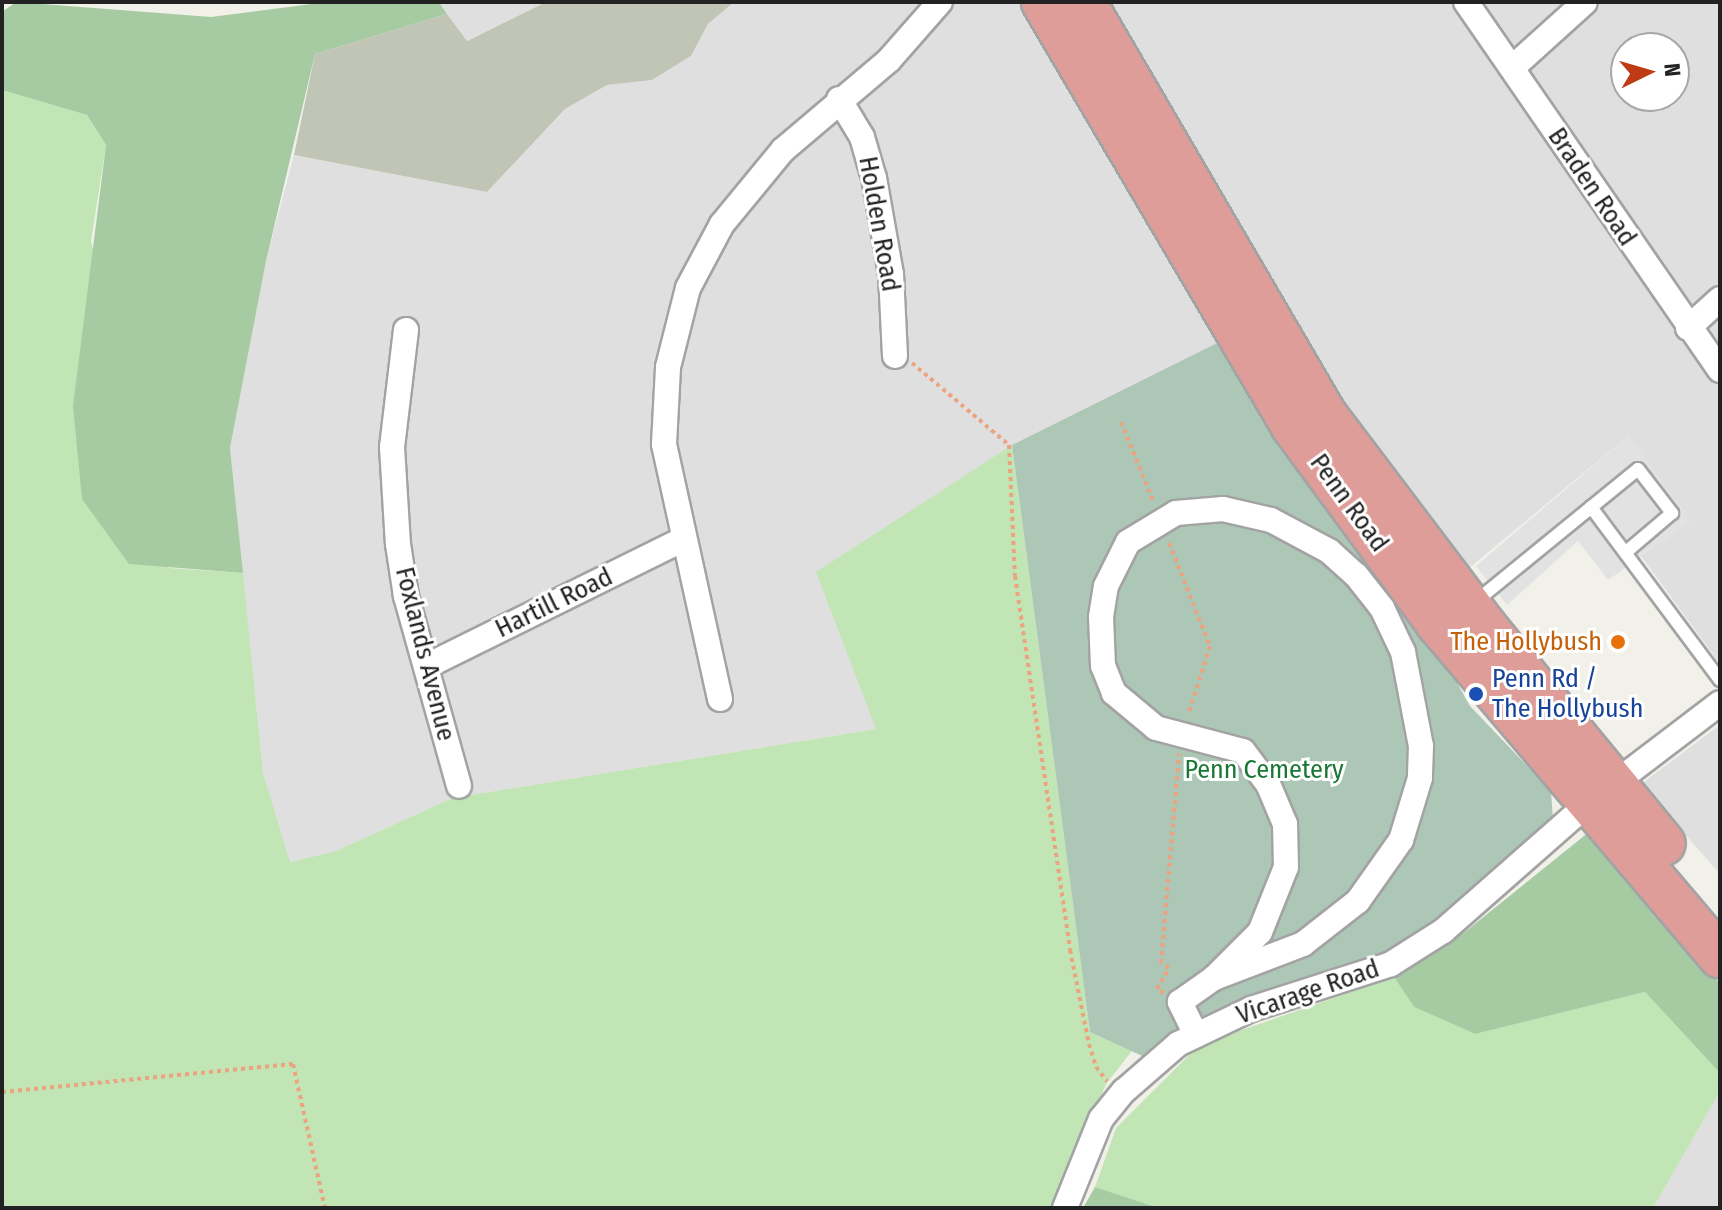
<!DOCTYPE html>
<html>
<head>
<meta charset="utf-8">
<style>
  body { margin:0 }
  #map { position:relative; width:1722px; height:1210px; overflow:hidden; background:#f1f0e9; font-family:"Fira Sans Condensed",sans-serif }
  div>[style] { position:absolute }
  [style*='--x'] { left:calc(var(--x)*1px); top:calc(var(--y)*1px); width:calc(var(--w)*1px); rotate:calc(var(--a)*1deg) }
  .residential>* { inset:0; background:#e0dfdf }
  .construction>* { inset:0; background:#c1c5b6 }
  .grass>* { inset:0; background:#c2e5b6 }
  .forest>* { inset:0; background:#a6cba3 }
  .cemetery>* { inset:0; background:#adc7b7 }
  .parking>* { inset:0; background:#e2e2e2 }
  .path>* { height:4px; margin-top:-2px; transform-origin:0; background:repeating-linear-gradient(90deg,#eca37f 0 4px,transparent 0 8px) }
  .roads { filter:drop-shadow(2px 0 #a3a3a3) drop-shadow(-2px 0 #a3a3a3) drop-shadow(0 2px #a3a3a3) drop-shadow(0 -2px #a3a3a3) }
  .lane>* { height:12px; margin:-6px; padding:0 6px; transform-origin:6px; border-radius:6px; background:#fff }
  .street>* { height:24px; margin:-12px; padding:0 12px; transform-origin:12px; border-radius:12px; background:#fff }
  .highway>* { height:42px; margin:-21px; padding:0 21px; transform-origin:21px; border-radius:21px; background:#df9d9a }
  .dots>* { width:22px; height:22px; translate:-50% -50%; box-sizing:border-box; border:4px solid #fff; border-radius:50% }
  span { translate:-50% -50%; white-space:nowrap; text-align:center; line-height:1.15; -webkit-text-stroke:6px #fff; paint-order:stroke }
  .street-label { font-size:26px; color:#222 }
  .food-label { font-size:26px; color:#c56008 }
  .right { translate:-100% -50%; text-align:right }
  .transit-label { font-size:26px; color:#164399 }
  .left { translate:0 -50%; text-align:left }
  .park-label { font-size:26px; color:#187735 }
  .frame { position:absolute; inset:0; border:4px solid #222; pointer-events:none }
  .north { position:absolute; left:1610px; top:32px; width:80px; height:80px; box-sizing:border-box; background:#fff; border:2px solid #a7a7a7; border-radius:50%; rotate:85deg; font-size:22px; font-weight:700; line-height:32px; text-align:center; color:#222 }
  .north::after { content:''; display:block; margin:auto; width:28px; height:36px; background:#be3b16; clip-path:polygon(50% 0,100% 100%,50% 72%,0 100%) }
</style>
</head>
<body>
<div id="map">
  <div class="residential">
    <div style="clip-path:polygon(439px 2px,546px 2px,466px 41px)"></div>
    <div style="clip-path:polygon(734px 2px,1019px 2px,1217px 343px,1012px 445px,876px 729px,452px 798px,336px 851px,289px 862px,263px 773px,230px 448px,266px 261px,294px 155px,487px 192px,565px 109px,607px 85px,652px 80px,691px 56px,708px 24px)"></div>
    <div style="clip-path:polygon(evenodd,1106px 2px,1720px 2px,1720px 664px,1641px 556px,1691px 521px,1628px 436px,1468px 569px,1336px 395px,1106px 2px,1626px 48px,1674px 48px,1674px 96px,1626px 96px,1626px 48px)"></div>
    <div style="clip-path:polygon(1720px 725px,1720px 874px,1641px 784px)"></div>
    <div style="clip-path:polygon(1720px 1091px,1720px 1208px,1653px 1208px,1709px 1105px)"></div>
  </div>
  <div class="construction">
    <div style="clip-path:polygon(546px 2px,734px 2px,708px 24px,691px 56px,652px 80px,607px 85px,565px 109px,487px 192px,294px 155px,315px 54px,447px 14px,467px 41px)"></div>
  </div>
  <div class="grass">
    <div style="clip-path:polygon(2px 90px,87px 115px,106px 145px,91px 241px,169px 568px,243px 573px,263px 773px,290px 862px,336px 851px,452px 798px,876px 729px,816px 572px,1012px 445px,1090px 1032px,1132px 1051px,1106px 1084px,1054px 1208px,2px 1208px)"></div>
    <div style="clip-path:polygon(1394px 977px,1414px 1007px,1475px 1034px,1645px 992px,1720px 1073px,1720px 1091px,1653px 1208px,1159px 1208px,1095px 1187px,1116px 1128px,1199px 1045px)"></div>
  </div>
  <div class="forest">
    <div style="clip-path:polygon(16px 2px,211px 17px,327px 2px,439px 2px,447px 14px,315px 54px,266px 261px,230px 448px,243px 573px,129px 564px,82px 499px,73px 406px,106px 145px,87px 115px,2px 90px,2px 12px)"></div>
    <div style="clip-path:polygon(1589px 832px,1720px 984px,1720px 1073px,1645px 992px,1475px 1034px,1414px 1007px,1394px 977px,1466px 931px)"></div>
    <div style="clip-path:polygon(1095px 1187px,1159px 1208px,1083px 1208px)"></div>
  </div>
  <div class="cemetery">
    <div style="clip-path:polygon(1217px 343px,1296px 465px,1446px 663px,1470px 706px,1551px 791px,1553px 820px,1427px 933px,1388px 959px,1327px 971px,1261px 997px,1151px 1060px,1090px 1032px,1012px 445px)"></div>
  </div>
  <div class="parking">
    <div style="clip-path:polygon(1628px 436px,1692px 521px,1608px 580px,1578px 541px,1507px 605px,1476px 566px)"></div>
  </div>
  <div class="path">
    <div style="--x:912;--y:363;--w:127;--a:40.2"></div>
    <div style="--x:1009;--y:445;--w:131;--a:87.4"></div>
    <div style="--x:1015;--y:576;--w:378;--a:81.6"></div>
    <div style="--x:1070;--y:950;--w:96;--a:78.6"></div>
    <div style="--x:1089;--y:1044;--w:24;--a:73"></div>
    <div style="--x:1096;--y:1067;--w:18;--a:52"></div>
    <div style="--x:1121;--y:422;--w:85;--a:67.9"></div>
    <div style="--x:1169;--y:543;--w:111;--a:68.3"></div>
    <div style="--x:1210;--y:646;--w:72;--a:107.7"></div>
    <div style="--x:1164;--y:993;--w:8;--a:-150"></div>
    <div style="--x:1157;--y:989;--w:24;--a:-60"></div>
    <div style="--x:1169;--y:968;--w:9;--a:-148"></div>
    <div style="--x:1161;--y:963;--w:210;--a:-85.1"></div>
    <div style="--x:2;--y:1092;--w:292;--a:-5.5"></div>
    <div style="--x:293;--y:1064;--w:148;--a:77.5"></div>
  </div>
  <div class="roads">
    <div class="lane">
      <div style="--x:1591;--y:507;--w:216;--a:53.3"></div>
      <div style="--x:1475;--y:602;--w:210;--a:-39.2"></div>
      <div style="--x:1638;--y:469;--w:56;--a:52.3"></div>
      <div style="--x:1672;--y:513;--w:60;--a:139.7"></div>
    </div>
    <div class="street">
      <div style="--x:1466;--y:2;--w:447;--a:55.4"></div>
      <div style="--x:1512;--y:68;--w:98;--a:-42.1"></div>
      <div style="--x:839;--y:99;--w:44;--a:58.8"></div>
      <div style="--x:862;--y:137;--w:43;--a:73.7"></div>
      <div style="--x:874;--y:178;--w:97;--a:80"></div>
      <div style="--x:891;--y:274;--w:82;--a:87.2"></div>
      <div style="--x:1688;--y:328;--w:43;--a:-42.2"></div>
      <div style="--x:406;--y:330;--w:118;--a:96.8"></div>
      <div style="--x:392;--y:447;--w:97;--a:86.5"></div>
      <div style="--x:398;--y:544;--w:53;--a:81.3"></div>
      <div style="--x:406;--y:596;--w:197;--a:74.4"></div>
      <div style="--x:427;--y:666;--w:284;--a:-26.3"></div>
      <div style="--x:720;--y:699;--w:261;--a:-102.4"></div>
      <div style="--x:664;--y:444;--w:77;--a:-87"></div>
      <div style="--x:668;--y:367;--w:81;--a:-75.8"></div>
      <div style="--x:688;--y:288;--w:72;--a:-62"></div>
      <div style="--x:722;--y:224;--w:96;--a:-50.5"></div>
      <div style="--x:783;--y:150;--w:139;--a:-40.3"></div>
      <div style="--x:889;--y:60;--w:77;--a:-48.7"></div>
      <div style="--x:1196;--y:1035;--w:37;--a:-116"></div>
      <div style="--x:1180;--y:1002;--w:42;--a:-35.2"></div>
      <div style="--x:1214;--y:978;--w:65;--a:-45"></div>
      <div style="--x:1260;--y:932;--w:70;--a:-68.2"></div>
      <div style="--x:1286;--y:867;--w:43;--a:-91.3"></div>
      <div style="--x:1285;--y:824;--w:43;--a:-113"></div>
      <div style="--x:1268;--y:784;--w:41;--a:-127.1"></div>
      <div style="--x:1243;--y:751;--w:90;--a:-165.2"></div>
      <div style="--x:1156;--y:728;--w:55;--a:-140.2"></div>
      <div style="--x:1114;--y:693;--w:29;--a:-112"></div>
      <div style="--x:1103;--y:666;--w:49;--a:-92.3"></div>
      <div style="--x:1101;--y:617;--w:31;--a:-81"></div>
      <div style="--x:1106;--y:586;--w:49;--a:-63.4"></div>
      <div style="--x:1128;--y:542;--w:56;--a:-31.1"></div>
      <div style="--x:1176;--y:513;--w:47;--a:-4.9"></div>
      <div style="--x:1223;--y:509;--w:49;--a:12.9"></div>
      <div style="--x:1271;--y:520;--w:66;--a:28.1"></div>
      <div style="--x:1329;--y:551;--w:36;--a:42"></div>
      <div style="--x:1356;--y:575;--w:42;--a:51.8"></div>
      <div style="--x:1382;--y:608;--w:49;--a:64.5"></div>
      <div style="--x:1403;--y:652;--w:96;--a:79.2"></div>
      <div style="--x:1421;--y:746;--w:32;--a:92"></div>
      <div style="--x:1420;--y:778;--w:65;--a:107"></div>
      <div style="--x:1401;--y:840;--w:75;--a:125.2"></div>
      <div style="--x:1358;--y:901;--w:70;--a:142"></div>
      <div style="--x:1303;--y:944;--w:95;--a:159.1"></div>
      <div style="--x:1065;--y:1208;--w:96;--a:-68"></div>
      <div style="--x:1101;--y:1119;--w:36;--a:-51"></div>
      <div style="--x:1124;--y:1091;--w:72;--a:-41"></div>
      <div style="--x:1178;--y:1044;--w:81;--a:-25.6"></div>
      <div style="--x:1251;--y:1009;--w:147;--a:-17.8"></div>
      <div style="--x:1391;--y:964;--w:62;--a:-32.4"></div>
      <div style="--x:1443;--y:931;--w:196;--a:-41.3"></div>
      <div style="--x:1590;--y:802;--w:163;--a:-37.3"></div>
    </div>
    <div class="highway">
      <div style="--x:1043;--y:2;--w:491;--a:59.5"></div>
      <div style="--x:1292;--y:425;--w:247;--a:53.7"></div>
      <div style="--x:1438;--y:624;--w:436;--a:49.7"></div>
      <div style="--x:1084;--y:2;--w:480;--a:59.7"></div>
      <div style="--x:1326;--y:416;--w:262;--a:52.9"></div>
      <div style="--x:1484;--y:625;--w:283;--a:50.6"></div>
    </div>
  </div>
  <div class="dots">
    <div style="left:1618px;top:642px;background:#e8710a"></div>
    <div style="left:1476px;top:694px;background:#1a4fb4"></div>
  </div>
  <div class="street-label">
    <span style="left:1592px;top:187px;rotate:56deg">Braden Road</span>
    <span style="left:879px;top:224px;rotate:80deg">Holden Road</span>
    <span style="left:1349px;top:503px;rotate:54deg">Penn Road</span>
    <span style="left:554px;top:603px;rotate:-26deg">Hartill Road</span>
    <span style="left:425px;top:654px;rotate:76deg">Foxlands Avenue</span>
    <span style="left:1308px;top:992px;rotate:-19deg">Vicarage Road</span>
  </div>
  <div class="food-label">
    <span class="right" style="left:1602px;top:642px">The Hollybush</span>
  </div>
  <div class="transit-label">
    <span class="left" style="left:1492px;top:694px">Penn Rd /<br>The Hollybush</span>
  </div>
  <div class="park-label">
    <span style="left:1264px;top:770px">Penn Cemetery</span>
  </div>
  <div class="frame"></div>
  <div class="north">N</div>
</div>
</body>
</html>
